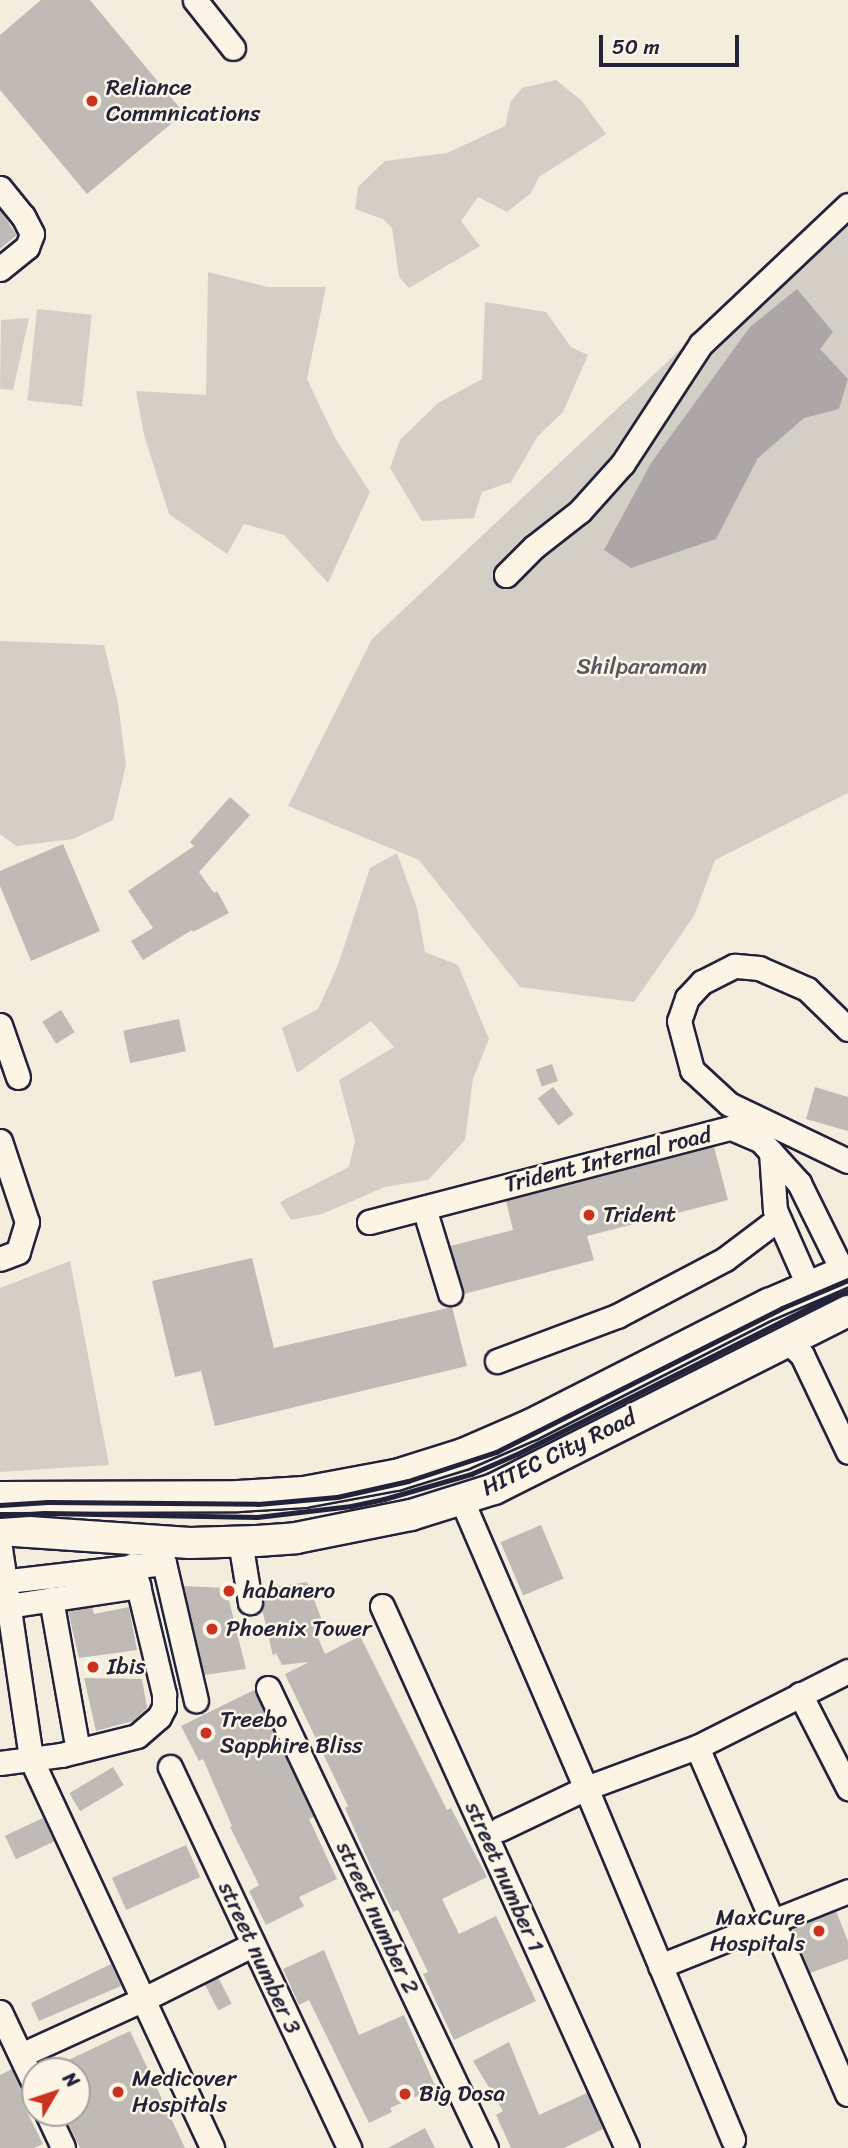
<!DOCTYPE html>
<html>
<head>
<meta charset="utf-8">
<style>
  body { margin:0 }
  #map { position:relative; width:848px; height:2148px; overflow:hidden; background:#f3edde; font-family:Sriracha,sans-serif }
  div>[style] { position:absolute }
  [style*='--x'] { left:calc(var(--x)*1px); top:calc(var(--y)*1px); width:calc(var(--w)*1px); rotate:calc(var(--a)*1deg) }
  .green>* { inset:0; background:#d4cfc6; transform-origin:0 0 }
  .water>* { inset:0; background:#aca7a6 }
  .building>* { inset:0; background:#bfbab6; transform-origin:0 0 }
  .roads { filter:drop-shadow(2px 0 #22223b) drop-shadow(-2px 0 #22223b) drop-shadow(0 2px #22223b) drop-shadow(0 -2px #22223b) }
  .minor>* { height:23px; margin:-11.5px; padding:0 11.5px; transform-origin:11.5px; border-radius:11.5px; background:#fcf5e5 }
  .major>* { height:30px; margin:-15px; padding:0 15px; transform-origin:15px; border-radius:15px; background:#fcf5e5 }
  .rail>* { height:5px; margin:-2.5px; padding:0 2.5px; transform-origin:2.5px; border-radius:2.5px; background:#22223b }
  .dots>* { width:19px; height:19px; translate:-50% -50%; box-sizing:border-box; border:4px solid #fcf5e5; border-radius:50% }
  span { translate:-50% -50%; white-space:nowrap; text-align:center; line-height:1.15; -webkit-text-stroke:5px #fcf5e5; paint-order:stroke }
  .poi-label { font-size:23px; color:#22223b }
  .left { translate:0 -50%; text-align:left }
  .right { translate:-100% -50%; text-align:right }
  .park-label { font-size:23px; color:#575665 }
  .street-label { font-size:23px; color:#22223b }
  .north { position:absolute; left:21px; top:2057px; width:70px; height:70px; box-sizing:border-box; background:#fcf5e5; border:2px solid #a5a1a1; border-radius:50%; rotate:51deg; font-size:19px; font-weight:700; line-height:28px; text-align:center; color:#22223b }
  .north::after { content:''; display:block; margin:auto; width:24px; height:32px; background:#c8321e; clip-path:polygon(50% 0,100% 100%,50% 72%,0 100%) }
  .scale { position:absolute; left:599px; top:35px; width:140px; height:32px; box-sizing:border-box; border:4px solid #22223b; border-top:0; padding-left:9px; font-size:21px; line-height:24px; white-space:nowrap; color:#22223b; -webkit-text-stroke:5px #fcf5e5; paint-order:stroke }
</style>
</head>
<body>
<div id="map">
  <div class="green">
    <div style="clip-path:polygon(556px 80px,581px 100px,606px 134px,539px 177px,531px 193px,507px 212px,478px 197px,461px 221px,480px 246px,409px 288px,399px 277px,392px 228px,383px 219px,355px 209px,358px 187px,385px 161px,447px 153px,505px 126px,511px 101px,522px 88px)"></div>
    <div style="clip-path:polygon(848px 192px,848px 793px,715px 860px,694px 916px,634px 1002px,520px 987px,419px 860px,288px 806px,372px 639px)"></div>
    <div style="clip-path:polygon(208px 272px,268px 287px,326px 287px,307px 379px,335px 438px,370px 492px,328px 583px,284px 535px,244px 524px,227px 554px,169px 514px,144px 435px,136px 391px,206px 395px)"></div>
    <div style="clip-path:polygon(485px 302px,546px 312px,571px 347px,588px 355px,563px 412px,538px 436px,511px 482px,482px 492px,474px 518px,422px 521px,390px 468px,400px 440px,438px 403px,482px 379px)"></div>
    <div style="left:37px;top:309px;width:55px;height:92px;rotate:6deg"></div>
    <div style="clip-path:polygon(29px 318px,13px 390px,0 389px,1px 320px)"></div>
    <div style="clip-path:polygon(0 641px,104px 645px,118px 703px,126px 765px,113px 820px,73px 839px,16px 846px,0 834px)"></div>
    <div style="clip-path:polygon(397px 853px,417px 908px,425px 952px,458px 965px,489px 1039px,473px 1079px,465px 1140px,428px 1180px,385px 1187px,322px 1214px,291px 1220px,280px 1202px,349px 1167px,355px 1141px,339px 1080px,394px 1047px,371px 1021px,297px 1073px,282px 1028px,318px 1009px,338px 965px,370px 868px)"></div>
    <div style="clip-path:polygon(70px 1261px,109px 1465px,0 1472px,0 1288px)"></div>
  </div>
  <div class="water">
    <div style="clip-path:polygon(797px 289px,833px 332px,820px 349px,848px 379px,839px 409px,804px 418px,758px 458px,716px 539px,631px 568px,604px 550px,651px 463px,750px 327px)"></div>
  </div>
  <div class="building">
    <div style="clip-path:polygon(41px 0,90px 0,184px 113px,87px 194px,0 90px,0 35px)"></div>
    <div style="clip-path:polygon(0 210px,17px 235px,0 249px)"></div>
    <div style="clip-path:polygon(230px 797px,250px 815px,199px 872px,214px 893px,217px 891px,229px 913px,193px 932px,192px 930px,143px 960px,131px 941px,153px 928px,128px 891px,194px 846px,190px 842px)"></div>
    <div style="clip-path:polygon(63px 844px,100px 931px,31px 961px,0 886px,0 871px)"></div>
    <div style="left:61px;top:1010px;width:26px;height:22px;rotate:58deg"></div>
    <div style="left:179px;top:1019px;width:33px;height:57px;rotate:78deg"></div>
    <div style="left:552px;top:1064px;width:18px;height:17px;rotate:71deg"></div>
    <div style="left:553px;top:1087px;width:34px;height:19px;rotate:53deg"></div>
    <div style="clip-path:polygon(815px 1087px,848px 1097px,848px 1131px,806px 1119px)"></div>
    <div style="clip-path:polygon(714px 1147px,728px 1200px,587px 1236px,594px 1260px,464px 1294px,450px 1246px,513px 1230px,506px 1201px)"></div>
    <div style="clip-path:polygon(252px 1258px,274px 1348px,452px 1307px,467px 1366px,215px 1426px,201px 1371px,175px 1377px,152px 1281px)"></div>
    <div style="left:541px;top:1525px;width:58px;height:44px;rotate:67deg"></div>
    <div style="clip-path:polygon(307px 1582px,323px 1623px,314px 1629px,325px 1654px,360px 1636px,447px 1810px,451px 1808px,487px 1877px,442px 1899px,459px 1934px,496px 1916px,536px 2001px,454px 2040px,423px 1974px,428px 1972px,398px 1910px,393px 1912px,371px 1867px,345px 1808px,348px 1806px,285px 1674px,309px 1662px,282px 1665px,276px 1653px,273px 1656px,262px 1609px,262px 1589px)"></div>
    <div style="clip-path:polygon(184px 1586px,226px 1588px,246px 1669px,204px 1675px)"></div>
    <div style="clip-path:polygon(92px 1607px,94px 1614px,129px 1607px,137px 1650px,79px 1658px,68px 1611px)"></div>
    <div style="clip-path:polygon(84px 1678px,142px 1679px,147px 1708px,133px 1721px,96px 1731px)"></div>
    <div style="clip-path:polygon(254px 1690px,314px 1817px,309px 1819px,337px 1879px,299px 1897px,304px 1906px,266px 1925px,249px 1891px,259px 1885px,230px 1827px,232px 1826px,203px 1759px,199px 1761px,181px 1726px)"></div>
    <div style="left:113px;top:1767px;width:21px;height:51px;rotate:59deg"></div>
    <div style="left:43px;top:1818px;width:26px;height:42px;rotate:65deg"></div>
    <div style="left:186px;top:1845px;width:35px;height:81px;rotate:66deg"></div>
    <div style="clip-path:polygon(836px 1911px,848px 1941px,848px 1959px,810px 1973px,792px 1928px)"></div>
    <div style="clip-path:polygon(324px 1950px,359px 2035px,404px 2015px,436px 2088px,390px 2108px,392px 2112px,369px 2123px,309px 2000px,299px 2005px,283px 1969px)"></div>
    <div style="clip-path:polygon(111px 1964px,121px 1986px,39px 2021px,31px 2003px)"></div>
    <div style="left:218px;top:1977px;width:30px;height:15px;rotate:63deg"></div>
    <div style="clip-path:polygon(130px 2031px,185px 2148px,80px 2148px,63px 2113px,77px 2113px,77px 2071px,45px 2071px)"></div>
    <div style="clip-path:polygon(509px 2042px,539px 2115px,587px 2093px,603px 2129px,564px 2148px,511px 2148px,496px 2115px,503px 2111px,473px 2061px)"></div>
    <div style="clip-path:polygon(12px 2069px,26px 2103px,23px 2104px,43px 2144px,34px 2148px,0 2148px,0 2075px)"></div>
    <div style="clip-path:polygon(425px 2128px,435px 2148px,388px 2148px)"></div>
  </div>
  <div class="roads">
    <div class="minor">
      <div style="--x:195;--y:0;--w:61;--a:51.6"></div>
      <div style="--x:0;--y:188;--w:36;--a:51"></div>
      <div style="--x:23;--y:216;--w:20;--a:63"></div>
      <div style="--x:32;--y:234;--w:14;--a:111"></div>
      <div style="--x:27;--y:247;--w:35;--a:141"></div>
      <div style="--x:506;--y:575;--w:40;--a:-45"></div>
      <div style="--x:534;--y:547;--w:58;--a:-38"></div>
      <div style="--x:580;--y:511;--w:64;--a:-48.1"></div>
      <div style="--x:623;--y:463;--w:142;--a:-56.8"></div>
      <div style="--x:701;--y:344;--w:202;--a:-43.4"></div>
      <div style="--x:0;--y:1025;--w:55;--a:70.9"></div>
      <div style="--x:848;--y:1029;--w:57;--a:-135.7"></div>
      <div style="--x:807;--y:989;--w:52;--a:-156.4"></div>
      <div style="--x:759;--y:968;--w:25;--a:-175"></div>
      <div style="--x:734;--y:966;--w:36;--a:153"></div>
      <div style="--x:702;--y:982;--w:22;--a:133"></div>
      <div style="--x:687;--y:998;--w:24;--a:109"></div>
      <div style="--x:679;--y:1021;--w:51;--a:75.1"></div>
      <div style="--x:692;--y:1070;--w:50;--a:42.6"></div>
      <div style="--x:729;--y:1104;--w:132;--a:25.6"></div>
      <div style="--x:0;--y:1141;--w:85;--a:71.6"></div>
      <div style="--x:27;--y:1222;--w:31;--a:107"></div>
      <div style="--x:18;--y:1252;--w:19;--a:159"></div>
      <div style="--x:771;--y:1152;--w:58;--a:86.1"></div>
      <div style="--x:775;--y:1210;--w:84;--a:66.2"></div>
      <div style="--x:424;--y:1208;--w:89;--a:73"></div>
      <div style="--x:369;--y:1222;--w:374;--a:-14.6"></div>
      <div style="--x:731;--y:1128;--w:33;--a:23"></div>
      <div style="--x:761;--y:1141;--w:57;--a:47.9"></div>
      <div style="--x:799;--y:1183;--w:99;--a:63.7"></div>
      <div style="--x:786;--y:1340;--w:22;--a:43"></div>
      <div style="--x:802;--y:1355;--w:107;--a:64.6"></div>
      <div style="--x:497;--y:1361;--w:128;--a:-20.6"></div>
      <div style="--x:617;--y:1316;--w:122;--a:-27.8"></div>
      <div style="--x:725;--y:1259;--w:66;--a:-37"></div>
      <div style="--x:458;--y:1499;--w:14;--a:54"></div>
      <div style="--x:466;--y:1510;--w:303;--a:66.7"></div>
      <div style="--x:586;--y:1788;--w:381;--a:67.3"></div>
      <div style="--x:240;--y:1541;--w:62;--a:80.7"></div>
      <div style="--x:0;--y:1548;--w:213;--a:81.6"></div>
      <div style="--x:31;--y:1759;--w:429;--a:65"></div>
      <div style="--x:0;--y:1582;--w:165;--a:-6.6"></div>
      <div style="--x:164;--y:1563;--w:141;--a:76.9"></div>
      <div style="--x:51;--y:1599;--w:154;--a:79.9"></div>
      <div style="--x:8;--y:1606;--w:132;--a:-8.7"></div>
      <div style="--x:382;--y:1606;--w:595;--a:65.68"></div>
      <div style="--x:268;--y:1688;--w:509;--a:64.64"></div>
      <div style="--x:800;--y:1694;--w:106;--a:62.9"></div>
      <div style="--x:697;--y:1747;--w:378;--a:66.6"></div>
      <div style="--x:0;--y:1763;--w:62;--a:-7.5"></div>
      <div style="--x:61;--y:1755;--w:78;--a:-14"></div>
      <div style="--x:137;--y:1736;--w:29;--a:-41"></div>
      <div style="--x:159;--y:1717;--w:11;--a:-63"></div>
      <div style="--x:164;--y:1707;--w:13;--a:-90"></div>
      <div style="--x:164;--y:1694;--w:133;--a:-103.5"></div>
      <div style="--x:170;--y:1767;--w:421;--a:64.8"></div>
      <div style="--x:500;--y:1829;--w:95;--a:-25.5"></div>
      <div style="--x:586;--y:1788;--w:118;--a:-20.3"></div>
      <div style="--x:697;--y:1747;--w:169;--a:-26.7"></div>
      <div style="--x:660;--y:1966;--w:202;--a:-21.7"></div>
      <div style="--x:0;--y:2012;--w:82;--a:64.7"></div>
      <div style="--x:21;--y:2055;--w:135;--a:-24.5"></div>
      <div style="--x:144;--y:1999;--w:121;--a:-26.6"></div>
      <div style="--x:47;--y:2113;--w:38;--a:65"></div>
    </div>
    <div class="major">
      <div style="--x:0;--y:1497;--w:238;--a:-0.2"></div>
      <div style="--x:238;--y:1496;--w:66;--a:-3.5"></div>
      <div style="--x:304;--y:1492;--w:94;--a:-10.5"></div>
      <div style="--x:396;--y:1475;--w:70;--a:-17.4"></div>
      <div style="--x:463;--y:1454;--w:73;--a:-23.4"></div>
      <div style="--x:530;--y:1425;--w:268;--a:-26.9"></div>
      <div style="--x:769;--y:1304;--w:86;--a:-23.3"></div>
      <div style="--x:0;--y:1530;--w:190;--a:3.9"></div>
      <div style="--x:190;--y:1543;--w:67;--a:-1.7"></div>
      <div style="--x:257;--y:1541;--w:39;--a:-4"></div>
      <div style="--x:296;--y:1538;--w:117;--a:-11.3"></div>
      <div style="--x:411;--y:1515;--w:87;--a:-17.4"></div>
      <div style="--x:494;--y:1489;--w:396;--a:-26.7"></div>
    </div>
  </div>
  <div class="rail">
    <div style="--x:0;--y:1505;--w:48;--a:-3.6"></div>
    <div style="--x:48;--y:1502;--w:210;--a:0.5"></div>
    <div style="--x:258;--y:1504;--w:79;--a:-5.1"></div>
    <div style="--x:337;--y:1497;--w:73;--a:-12.7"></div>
    <div style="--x:408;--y:1481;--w:93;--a:-18.2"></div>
    <div style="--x:496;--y:1452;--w:320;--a:-26.7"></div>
    <div style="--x:782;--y:1308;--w:72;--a:-23"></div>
    <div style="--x:0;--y:1516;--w:44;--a:-3.9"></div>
    <div style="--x:44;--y:1513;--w:213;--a:1.1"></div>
    <div style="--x:257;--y:1517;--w:95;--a:-6.7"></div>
    <div style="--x:351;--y:1506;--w:34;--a:-12"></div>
    <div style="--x:384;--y:1499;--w:91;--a:-16"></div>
    <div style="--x:471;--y:1474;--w:50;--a:-23.5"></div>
    <div style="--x:517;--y:1454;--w:337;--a:-26.6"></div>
    <div style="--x:818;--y:1303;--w:32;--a:-22"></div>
  </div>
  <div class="dots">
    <div style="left:92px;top:101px;background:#c8321e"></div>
    <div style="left:589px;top:1215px;background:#c8321e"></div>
    <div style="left:229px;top:1591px;background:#c8321e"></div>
    <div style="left:212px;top:1629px;background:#c8321e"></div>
    <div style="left:93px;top:1667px;background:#c8321e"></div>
    <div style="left:206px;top:1733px;background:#c8321e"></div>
    <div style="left:819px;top:1931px;background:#c8321e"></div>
    <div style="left:118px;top:2092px;background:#c8321e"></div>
    <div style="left:405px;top:2094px;background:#c8321e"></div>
  </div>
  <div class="poi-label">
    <span class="left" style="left:106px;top:101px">Reliance<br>Commnications</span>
    <span class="left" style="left:603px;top:1215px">Trident</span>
    <span class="left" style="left:243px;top:1591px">habanero</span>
    <span class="left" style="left:226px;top:1629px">Phoenix Tower</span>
    <span class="left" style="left:107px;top:1667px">Ibis</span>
    <span class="left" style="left:220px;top:1733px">Treebo<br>Sapphire Bliss</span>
    <span class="right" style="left:805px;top:1931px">MaxCure<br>Hospitals</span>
    <span class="left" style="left:132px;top:2092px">Medicover<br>Hospitals</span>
    <span class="left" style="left:419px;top:2094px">Big Dosa</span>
  </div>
  <div class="park-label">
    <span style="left:642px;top:667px">Shilparamam</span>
  </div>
  <div class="street-label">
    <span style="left:608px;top:1160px;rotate:-14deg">Trident Internal road</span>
    <span style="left:559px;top:1453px;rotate:-26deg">HITEC City Road</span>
    <span style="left:504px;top:1877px;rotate:66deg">street number 1</span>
    <span style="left:377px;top:1918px;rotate:65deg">street number 2</span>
    <span style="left:259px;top:1958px;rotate:65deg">street number 3</span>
  </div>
  <div class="north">N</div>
  <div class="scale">50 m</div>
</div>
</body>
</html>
